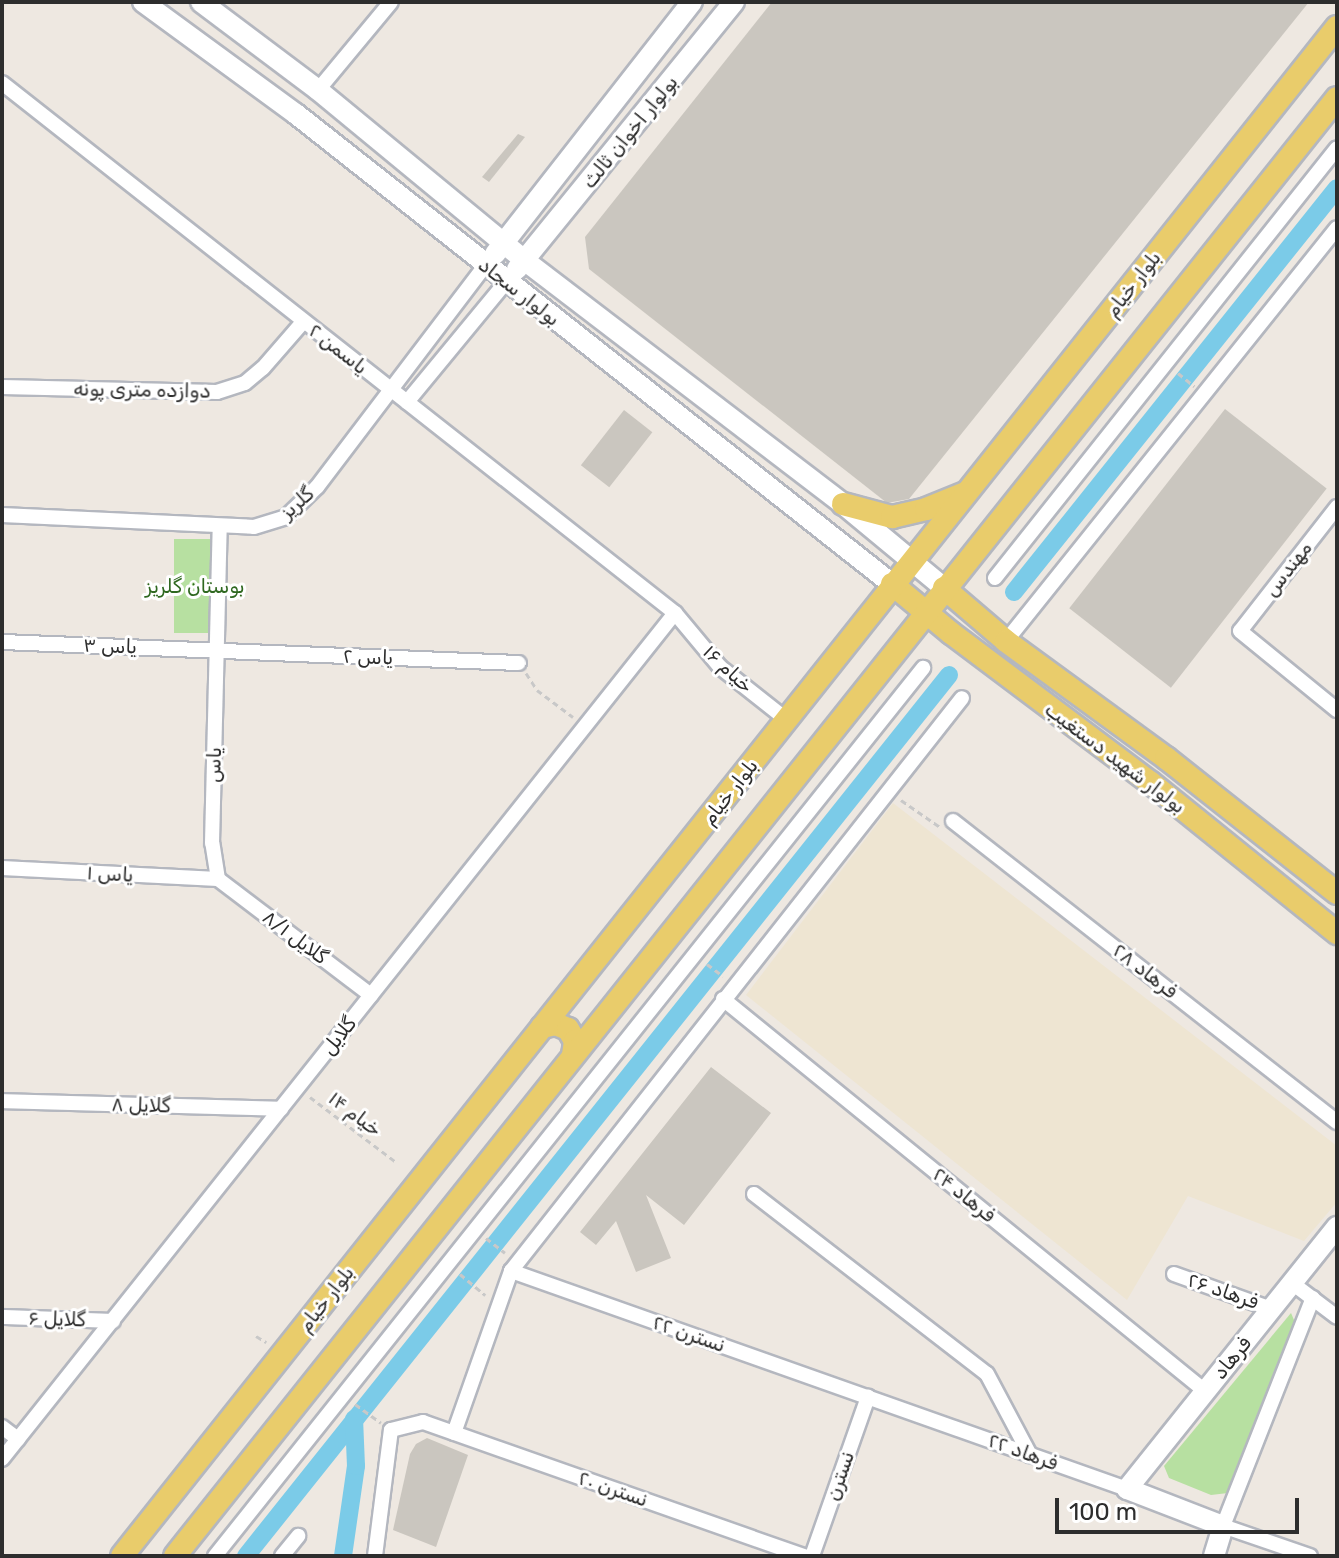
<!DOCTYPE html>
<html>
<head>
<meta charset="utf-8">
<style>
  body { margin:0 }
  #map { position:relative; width:1339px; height:1558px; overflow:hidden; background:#eee8e1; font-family:Rubik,"Noto Sans Arabic",sans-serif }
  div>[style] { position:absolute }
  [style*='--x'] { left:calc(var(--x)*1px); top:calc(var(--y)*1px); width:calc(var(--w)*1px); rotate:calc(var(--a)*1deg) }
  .education>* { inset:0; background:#eee5d2 }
  .green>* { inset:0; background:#b7e0a1; transform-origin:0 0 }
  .canal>* { height:18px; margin:-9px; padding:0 9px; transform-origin:9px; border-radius:9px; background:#7bcbe8 }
  .building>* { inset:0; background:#cac6bf; transform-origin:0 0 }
  .path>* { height:3px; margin-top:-1.5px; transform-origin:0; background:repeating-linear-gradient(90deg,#c8c8c8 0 6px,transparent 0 10px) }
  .roads { filter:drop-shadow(2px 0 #b4b7bf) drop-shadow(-2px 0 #b4b7bf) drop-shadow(0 2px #b4b7bf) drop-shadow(0 -2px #b4b7bf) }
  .street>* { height:14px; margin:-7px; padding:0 7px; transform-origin:7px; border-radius:7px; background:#fff }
  .secondary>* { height:20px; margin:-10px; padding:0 10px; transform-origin:10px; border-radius:10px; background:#fff }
  .primary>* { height:22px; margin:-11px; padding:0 11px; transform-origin:11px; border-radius:11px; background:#e9cc6b }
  span { translate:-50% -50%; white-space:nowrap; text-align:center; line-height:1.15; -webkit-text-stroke:6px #fff; paint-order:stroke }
  .street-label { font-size:20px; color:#2d2d2d }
  .park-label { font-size:20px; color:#2f6820 }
  .frame { position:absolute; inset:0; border:4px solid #2d2d2d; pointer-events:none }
  .scale { position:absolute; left:1055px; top:1498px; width:244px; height:36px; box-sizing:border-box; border:4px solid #2d2d2d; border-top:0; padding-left:10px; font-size:24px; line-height:28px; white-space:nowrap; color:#2d2d2d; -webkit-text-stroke:6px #fff; paint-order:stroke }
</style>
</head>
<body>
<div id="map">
  <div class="education">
    <div style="clip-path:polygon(893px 803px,1337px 1146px,1337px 1202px,1304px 1241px,1188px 1196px,1127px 1300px,746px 995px)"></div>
  </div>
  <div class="green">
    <div style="left:174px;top:539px;width:45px;height:94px"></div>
    <div style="clip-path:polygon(1291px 1313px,1297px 1327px,1228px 1493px,1211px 1495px,1169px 1478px,1164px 1466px)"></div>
  </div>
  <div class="canal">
    <div style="--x:1014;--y:592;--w:517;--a:-51.36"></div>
    <div style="--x:246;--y:1556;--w:1127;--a:-51.41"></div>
    <div style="--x:343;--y:1556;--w:91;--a:-81.8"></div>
    <div style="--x:356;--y:1466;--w:47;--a:-92.4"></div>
  </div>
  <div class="building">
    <div style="clip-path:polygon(772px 2px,1309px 2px,909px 499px,887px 503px,589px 269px,585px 237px)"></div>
    <div style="clip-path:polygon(518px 134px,525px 137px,489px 182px,482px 177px)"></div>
    <div style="left:1225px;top:409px;width:129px;height:253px;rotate:38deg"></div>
    <div style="left:624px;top:410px;width:36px;height:70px;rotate:38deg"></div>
    <div style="clip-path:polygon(711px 1067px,771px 1113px,684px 1225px,646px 1195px,671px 1258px,636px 1272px,616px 1221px,596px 1245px,580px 1232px)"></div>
    <div style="clip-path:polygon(427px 1438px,468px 1455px,436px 1547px,393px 1530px,410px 1454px,416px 1444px)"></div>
  </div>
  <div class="path">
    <div style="--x:1178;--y:373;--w:21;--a:39"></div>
    <div style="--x:526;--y:673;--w:20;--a:57"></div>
    <div style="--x:537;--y:690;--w:45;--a:36.9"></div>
    <div style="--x:901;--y:800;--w:47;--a:34.7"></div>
    <div style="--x:707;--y:964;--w:20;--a:37"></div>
    <div style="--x:310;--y:1097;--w:108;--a:37.1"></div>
    <div style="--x:486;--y:1238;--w:24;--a:38"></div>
    <div style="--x:460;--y:1274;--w:33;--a:40"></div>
    <div style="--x:256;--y:1336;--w:12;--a:31"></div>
    <div style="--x:355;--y:1404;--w:32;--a:36"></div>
  </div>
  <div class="roads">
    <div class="street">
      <div style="--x:2;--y:83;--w:857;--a:38.22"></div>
      <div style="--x:675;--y:613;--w:70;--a:50.2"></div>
      <div style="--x:720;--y:667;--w:85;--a:38.3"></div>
      <div style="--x:318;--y:90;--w:114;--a:-50.3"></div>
      <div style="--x:2;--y:387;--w:215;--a:1.3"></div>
      <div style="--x:217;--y:392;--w:29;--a:-18"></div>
      <div style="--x:245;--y:383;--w:23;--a:-40"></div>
      <div style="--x:263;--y:368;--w:61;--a:-49"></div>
      <div style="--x:407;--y:402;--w:156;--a:-50.5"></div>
      <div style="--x:1337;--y:507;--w:157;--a:128"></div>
      <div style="--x:1240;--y:631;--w:125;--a:39.2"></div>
      <div style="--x:2;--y:515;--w:252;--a:2.7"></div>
      <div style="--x:254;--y:527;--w:34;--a:-17"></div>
      <div style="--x:286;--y:517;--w:43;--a:-44.1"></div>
      <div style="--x:317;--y:487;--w:276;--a:-52.8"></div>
      <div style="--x:995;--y:578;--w:549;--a:-51.5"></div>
      <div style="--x:1006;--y:641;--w:529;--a:-51.29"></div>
      <div style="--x:2;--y:642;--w:517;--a:2.33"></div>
      <div style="--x:953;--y:821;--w:488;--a:38.1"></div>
      <div style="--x:2;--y:868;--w:216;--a:2.9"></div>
      <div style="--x:218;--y:879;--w:36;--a:-99"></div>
      <div style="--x:212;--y:843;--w:317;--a:-88.6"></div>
      <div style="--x:218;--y:879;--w:192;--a:37.2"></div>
      <div style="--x:723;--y:999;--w:621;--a:39.12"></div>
      <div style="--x:2;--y:1101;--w:279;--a:1.6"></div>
      <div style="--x:754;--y:1194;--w:294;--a:37.7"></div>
      <div style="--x:987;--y:1374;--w:92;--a:62"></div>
      <div style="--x:511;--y:1271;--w:653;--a:19.49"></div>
      <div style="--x:1174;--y:1274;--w:103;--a:19.8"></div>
      <div style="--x:1292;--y:1283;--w:56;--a:37.1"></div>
      <div style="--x:2;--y:1317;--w:111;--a:2.1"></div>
      <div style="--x:2;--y:1427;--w:20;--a:37"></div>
      <div style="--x:454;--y:1433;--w:172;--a:-70.6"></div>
      <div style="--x:511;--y:1271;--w:729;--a:-51.79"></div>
      <div style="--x:2;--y:1459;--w:1081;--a:-51.5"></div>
      <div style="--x:215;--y:1556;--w:1136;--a:-51.43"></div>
      <div style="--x:282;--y:1556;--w:26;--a:-51"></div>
      <div style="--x:375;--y:1556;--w:127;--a:-82.8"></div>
      <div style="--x:391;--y:1430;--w:33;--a:-14"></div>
      <div style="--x:423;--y:1422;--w:404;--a:19.4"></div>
      <div style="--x:812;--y:1556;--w:169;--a:-70.6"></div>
      <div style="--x:1310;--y:1556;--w:92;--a:-161"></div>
      <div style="--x:1223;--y:1526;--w:245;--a:-68.5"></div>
    </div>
    <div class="secondary">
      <div style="--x:143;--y:2;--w:190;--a:36.2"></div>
      <div style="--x:296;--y:114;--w:759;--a:38.26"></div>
      <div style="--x:201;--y:2;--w:146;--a:36.9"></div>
      <div style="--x:318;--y:90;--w:267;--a:39.5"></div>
      <div style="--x:524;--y:260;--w:402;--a:37.4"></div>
      <div style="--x:843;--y:504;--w:131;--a:39.7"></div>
      <div style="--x:495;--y:254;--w:320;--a:-52"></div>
      <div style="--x:517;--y:269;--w:344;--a:-50.9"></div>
      <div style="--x:1214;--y:1556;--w:31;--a:-73"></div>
      <div style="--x:1223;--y:1526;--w:103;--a:-158.9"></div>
      <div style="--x:1127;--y:1489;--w:336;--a:-51.3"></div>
    </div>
    <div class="primary">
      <div style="--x:843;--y:504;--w:51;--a:14.9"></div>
      <div style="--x:892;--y:517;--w:35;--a:-13"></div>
      <div style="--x:926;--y:509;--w:42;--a:-22.3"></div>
      <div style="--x:892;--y:584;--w:77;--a:39.7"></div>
      <div style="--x:951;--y:633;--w:250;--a:36.9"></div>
      <div style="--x:1151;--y:783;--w:239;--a:38.9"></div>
      <div style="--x:944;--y:588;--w:82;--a:40.5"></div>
      <div style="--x:1006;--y:641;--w:198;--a:36.2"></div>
      <div style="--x:1166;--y:758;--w:218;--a:38.3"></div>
      <div style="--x:542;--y:1027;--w:14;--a:-12"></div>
      <div style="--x:556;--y:1024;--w:13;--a:23"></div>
      <div style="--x:568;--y:1029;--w:14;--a:60"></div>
      <div style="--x:575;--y:1041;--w:14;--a:98"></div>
      <div style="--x:122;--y:1556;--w:1953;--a:-51.53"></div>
      <div style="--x:175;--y:1556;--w:1864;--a:-51.45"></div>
    </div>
  </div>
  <div class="street-label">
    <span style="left:630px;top:132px;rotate:-51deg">بولوار اخوان ثالث</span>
    <span style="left:1133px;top:284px;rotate:-52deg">بلوار خیام</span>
    <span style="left:519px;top:292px;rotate:38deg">بولوار سجاد</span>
    <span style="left:338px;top:349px;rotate:38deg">یاسمن ۲</span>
    <span style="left:142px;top:390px;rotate:1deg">دوازده متری پونه</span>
    <span style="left:297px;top:503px;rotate:-41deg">گلریز</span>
    <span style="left:1288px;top:569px;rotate:-52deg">مهندس</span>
    <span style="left:110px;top:646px;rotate:2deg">یاس ۳</span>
    <span style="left:368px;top:657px;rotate:2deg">یاس ۲</span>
    <span style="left:728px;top:669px;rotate:43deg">خیام ۱۶</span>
    <span style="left:1115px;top:758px;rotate:37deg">بولوار شهید دستغیب</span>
    <span style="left:214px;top:765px;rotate:-88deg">یاس</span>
    <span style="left:730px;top:792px;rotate:-52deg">بلوار خیام</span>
    <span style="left:110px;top:874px;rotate:3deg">یاس ۱</span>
    <span style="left:295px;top:937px;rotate:37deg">گلایل ۸/۱</span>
    <span style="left:1145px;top:971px;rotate:38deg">فرهاد ۲۸</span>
    <span style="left:339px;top:1036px;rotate:-51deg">گلایل</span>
    <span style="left:141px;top:1105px;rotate:2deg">گلایل ۸</span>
    <span style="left:355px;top:1114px;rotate:37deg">خیام ۱۴</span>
    <span style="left:964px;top:1195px;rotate:39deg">فرهاد ۲۴</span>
    <span style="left:1223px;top:1291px;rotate:19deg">فرهاد ۲۶</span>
    <span style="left:326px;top:1299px;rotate:-52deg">بلوار خیام</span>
    <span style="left:57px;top:1319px;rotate:2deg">گلایل ۶</span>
    <span style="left:689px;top:1334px;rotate:19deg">نسترن ۲۲</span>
    <span style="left:1232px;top:1358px;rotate:-51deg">فرهاد</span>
    <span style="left:1023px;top:1452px;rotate:20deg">فرهاد ۲۲</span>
    <span style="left:840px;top:1476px;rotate:-71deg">نسترن</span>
    <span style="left:613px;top:1489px;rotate:19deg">نسترن ۲۰</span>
  </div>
  <div class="park-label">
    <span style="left:195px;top:586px">بوستان گلریز</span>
  </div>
  <div class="frame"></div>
  <div class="scale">100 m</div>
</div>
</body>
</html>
